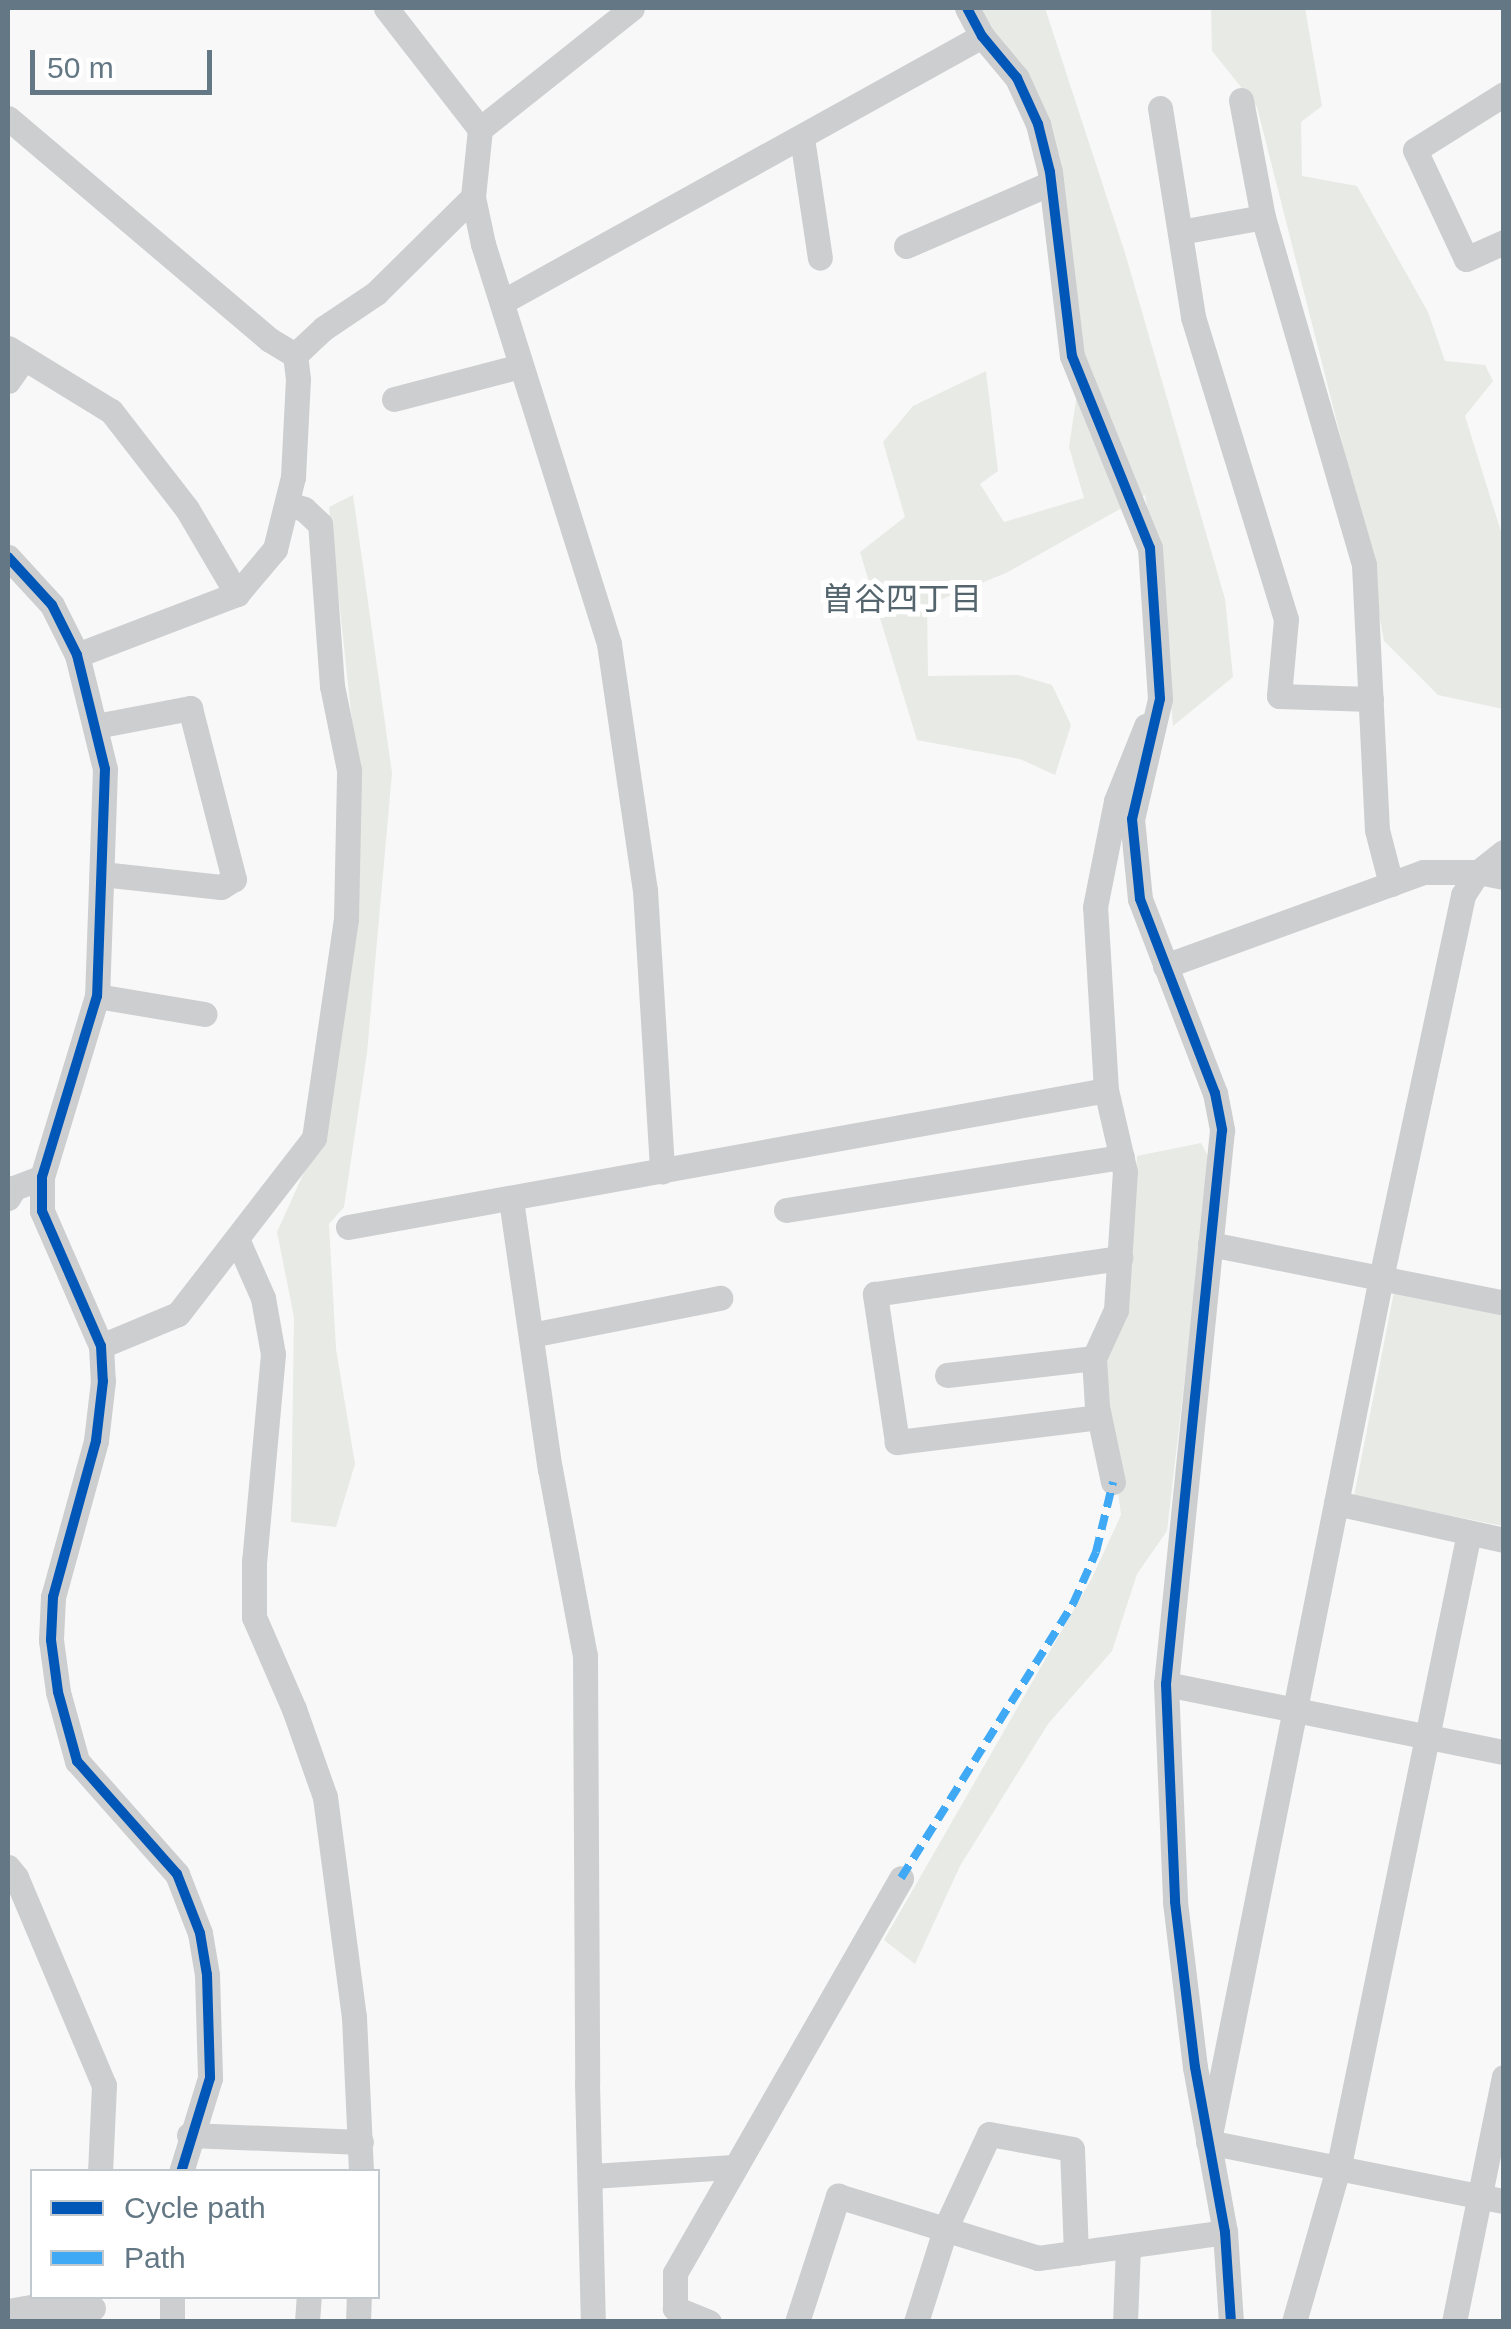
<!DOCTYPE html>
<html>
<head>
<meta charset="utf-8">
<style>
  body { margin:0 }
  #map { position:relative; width:1511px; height:2329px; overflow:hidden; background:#f8f8f8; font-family:Arial,"Noto Sans JP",sans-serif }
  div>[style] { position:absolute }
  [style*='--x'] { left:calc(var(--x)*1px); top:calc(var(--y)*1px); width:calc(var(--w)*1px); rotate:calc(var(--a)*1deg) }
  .green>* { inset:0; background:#e8eae5 }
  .minor>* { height:25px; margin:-12.5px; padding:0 12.5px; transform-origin:12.5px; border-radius:12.5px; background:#cdcecf }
  .quiet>* { height:8px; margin-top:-4px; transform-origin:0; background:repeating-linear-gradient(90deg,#3fa9f5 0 15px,transparent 0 23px) }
  .cycleway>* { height:10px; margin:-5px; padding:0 5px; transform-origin:5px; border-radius:5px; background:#0057b8 }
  span { translate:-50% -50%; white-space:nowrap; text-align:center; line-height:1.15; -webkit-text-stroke:10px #fff; paint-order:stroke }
  .neighbourhood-label { font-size:32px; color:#55656e }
  .frame { position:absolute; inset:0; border:10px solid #637884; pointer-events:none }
  .legend { position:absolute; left:30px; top:2169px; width:350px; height:130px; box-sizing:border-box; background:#fff; border:2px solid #c1c9ce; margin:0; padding:12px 18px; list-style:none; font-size:30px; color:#637884 }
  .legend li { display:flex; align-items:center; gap:20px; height:50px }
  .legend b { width:50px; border:2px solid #c1c9ce }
  .scale { position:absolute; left:30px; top:50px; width:182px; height:45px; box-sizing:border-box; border:5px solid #637884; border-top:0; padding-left:12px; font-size:30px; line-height:35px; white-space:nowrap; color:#637884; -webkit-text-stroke:8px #fff; paint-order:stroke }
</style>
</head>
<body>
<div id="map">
  <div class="green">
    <div style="clip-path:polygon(979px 8px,1045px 8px,1125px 253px,1225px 599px,1233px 677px,1173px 726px,1160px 579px,1145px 495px,1006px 573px,927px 605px,928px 676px,1018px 675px,1052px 685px,1071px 725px,1055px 775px,1020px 759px,917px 740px,860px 552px,905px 517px,883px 442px,913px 406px,986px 371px,998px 471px,980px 484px,1004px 522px,1084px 498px,1069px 447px,1083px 354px,1062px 204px)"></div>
    <div style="clip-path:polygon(1211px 8px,1305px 8px,1322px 106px,1301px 122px,1302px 176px,1357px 186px,1428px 312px,1445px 361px,1485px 365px,1493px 381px,1465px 416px,1503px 538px,1503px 709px,1438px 695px,1384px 641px,1360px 513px,1257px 107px,1212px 51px)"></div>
    <div style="clip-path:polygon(353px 495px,392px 773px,367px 1053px,344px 1207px,329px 1224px,336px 1349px,355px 1464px,336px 1527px,291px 1522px,294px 1317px,277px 1232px,326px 1124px,360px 796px,329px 507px)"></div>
    <div style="clip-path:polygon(1201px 1143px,1210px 1160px,1167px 1531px,1137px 1574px,1112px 1651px,1048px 1724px,960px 1866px,915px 1964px,884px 1940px,1092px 1578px,1121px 1515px,1102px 1361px,1127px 1302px,1137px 1156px)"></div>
    <div style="clip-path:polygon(1394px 1292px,1503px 1315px,1503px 1526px,1354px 1496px)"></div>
  </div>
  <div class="minor">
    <div style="--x:386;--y:8;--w:153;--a:52.2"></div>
    <div style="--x:480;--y:129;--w:68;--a:95.9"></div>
    <div style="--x:473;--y:197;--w:48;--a:78"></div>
    <div style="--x:483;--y:244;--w:419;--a:72.5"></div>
    <div style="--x:609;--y:644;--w:249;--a:81.7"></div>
    <div style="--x:645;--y:890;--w:282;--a:86.5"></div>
    <div style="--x:967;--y:8;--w:32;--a:62"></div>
    <div style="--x:982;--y:36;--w:55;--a:50.2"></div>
    <div style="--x:1017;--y:78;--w:51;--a:65.5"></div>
    <div style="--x:1038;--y:124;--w:49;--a:76"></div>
    <div style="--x:1050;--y:172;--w:185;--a:83.2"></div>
    <div style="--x:1072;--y:356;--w:207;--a:67.9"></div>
    <div style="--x:1150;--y:548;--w:151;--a:86.2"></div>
    <div style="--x:1160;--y:699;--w:123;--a:103.1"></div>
    <div style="--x:1132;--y:819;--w:80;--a:84.3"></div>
    <div style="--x:1140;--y:899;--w:208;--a:68.9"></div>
    <div style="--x:1215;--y:1093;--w:38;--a:79"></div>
    <div style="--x:1222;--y:1130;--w:557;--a:95.77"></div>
    <div style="--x:1166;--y:1684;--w:218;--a:87.6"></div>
    <div style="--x:1175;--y:1902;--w:166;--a:83.1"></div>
    <div style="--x:1195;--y:2067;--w:168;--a:79.7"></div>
    <div style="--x:1225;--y:2232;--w:90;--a:86.2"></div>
    <div style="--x:1504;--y:94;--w:105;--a:147.8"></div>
    <div style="--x:1415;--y:150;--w:120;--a:64.9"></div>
    <div style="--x:1466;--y:259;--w:42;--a:-24.1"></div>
    <div style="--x:1241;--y:100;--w:119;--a:79.4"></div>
    <div style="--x:1263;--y:217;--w:362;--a:73.8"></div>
    <div style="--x:1364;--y:565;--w:265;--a:87.2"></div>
    <div style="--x:1377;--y:830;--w:56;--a:75.5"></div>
    <div style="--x:1160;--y:108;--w:212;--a:81"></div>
    <div style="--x:1193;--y:317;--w:316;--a:72.9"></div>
    <div style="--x:1286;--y:619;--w:77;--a:95.2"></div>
    <div style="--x:1279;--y:696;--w:92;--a:1.9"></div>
    <div style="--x:8;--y:118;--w:343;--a:40.3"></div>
    <div style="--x:270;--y:340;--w:29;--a:31"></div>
    <div style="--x:480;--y:129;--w:194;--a:-38.5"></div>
    <div style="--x:802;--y:138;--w:121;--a:81.5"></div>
    <div style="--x:1180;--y:232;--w:84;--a:-10.2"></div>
    <div style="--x:906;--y:246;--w:158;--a:-23.5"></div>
    <div style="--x:502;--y:302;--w:549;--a:-28.99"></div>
    <div style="--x:8;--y:348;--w:121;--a:31.5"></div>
    <div style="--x:111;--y:411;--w:124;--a:52.2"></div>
    <div style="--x:187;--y:509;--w:99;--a:59.5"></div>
    <div style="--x:295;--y:355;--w:40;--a:-43"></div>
    <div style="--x:324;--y:328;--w:63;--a:-33.9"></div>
    <div style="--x:376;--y:293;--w:136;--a:-44.7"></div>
    <div style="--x:8;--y:381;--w:28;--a:-55"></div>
    <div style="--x:394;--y:399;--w:131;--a:-14.6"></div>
    <div style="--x:8;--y:557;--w:65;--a:47.5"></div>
    <div style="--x:52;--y:605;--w:56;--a:63.4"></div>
    <div style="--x:77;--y:655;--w:117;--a:76.2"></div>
    <div style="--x:105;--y:769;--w:227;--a:92"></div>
    <div style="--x:97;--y:996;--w:189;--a:106.9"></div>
    <div style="--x:42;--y:1177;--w:34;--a:90"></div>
    <div style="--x:42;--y:1211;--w:147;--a:66.4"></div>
    <div style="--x:101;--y:1346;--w:35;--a:87"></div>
    <div style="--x:103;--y:1381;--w:60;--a:96.7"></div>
    <div style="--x:96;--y:1441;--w:162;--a:105.4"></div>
    <div style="--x:53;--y:1597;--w:43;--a:92.7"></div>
    <div style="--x:51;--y:1640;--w:52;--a:82.3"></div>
    <div style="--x:58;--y:1692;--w:72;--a:74.6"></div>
    <div style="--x:77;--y:1761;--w:151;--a:48.5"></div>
    <div style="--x:177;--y:1874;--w:63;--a:68.7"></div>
    <div style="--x:200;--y:1933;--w:43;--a:80.5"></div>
    <div style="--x:207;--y:1975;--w:103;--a:88.3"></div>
    <div style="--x:210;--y:2078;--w:98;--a:107.1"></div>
    <div style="--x:77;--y:655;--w:171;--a:-20.9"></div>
    <div style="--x:237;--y:594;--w:59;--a:-49.8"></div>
    <div style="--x:275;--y:549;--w:74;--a:-76"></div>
    <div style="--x:293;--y:477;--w:98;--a:-87.1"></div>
    <div style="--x:298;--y:379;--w:24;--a:-97"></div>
    <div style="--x:96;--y:726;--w:96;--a:-10.8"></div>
    <div style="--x:190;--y:708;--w:177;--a:75.6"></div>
    <div style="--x:234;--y:879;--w:15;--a:148"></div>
    <div style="--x:221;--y:887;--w:120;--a:-173.8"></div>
    <div style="--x:1165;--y:966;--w:275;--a:-20"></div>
    <div style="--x:1423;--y:872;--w:55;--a:0"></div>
    <div style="--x:1478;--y:872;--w:26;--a:11"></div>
    <div style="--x:97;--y:996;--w:109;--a:9.5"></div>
    <div style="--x:8;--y:1198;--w:12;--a:-59"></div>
    <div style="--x:14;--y:1188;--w:30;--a:-21"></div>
    <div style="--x:511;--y:1200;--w:272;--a:81.8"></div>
    <div style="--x:550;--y:1469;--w:190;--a:79.4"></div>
    <div style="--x:585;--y:1656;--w:426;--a:89.7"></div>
    <div style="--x:587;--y:2082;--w:240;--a:88.6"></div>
    <div style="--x:786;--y:1210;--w:340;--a:-9"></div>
    <div style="--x:348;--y:1227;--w:770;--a:-10.24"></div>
    <div style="--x:237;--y:1239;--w:64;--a:66.2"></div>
    <div style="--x:263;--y:1298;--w:57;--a:79.9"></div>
    <div style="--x:273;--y:1354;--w:208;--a:95.2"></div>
    <div style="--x:254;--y:1561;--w:56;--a:90"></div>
    <div style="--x:254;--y:1617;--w:100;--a:66.5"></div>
    <div style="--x:294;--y:1709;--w:93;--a:70.6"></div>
    <div style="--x:325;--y:1797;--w:222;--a:82.5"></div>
    <div style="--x:354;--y:2017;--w:155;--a:87.4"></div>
    <div style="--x:1210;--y:1244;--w:300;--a:11.3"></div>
    <div style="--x:531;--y:1335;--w:193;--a:-11.1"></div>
    <div style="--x:101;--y:1346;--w:83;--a:-22.6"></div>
    <div style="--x:178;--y:1314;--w:222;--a:-52.3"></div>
    <div style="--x:314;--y:1138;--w:221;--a:-81.7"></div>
    <div style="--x:346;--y:919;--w:149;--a:-88.8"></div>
    <div style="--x:349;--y:770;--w:86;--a:-101.4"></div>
    <div style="--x:332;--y:686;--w:162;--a:-94.2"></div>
    <div style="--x:320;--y:524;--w:22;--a:-137"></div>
    <div style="--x:304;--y:509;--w:16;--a:-162"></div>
    <div style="--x:947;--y:1375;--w:148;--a:-6.6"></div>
    <div style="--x:1099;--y:1417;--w:204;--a:172.9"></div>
    <div style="--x:897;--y:1442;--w:150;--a:-98.5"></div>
    <div style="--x:875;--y:1294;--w:248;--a:-8.4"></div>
    <div style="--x:1113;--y:1482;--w:77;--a:-102"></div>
    <div style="--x:1097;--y:1407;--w:49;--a:-93.5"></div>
    <div style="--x:1094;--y:1358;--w:53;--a:-65.4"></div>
    <div style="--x:1116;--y:1310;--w:138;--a:-86.3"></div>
    <div style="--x:1125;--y:1172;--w:84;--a:-103"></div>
    <div style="--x:1106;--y:1090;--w:183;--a:-93.4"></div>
    <div style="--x:1095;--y:907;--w:108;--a:-78.8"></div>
    <div style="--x:1116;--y:801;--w:81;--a:-68.2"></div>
    <div style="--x:1336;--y:1503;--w:172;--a:12.4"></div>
    <div style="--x:1166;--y:1684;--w:345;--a:11.4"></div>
    <div style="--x:8;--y:1867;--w:13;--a:51"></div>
    <div style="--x:16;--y:1877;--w:226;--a:67.1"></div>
    <div style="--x:104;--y:2085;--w:87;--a:92.6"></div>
    <div style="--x:1211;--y:2130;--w:869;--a:-78.72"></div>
    <div style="--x:1381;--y:1278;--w:392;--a:-77.9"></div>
    <div style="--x:1463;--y:895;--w:27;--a:-57"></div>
    <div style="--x:1478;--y:872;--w:33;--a:-38"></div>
    <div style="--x:189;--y:2135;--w:172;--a:2.3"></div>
    <div style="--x:1208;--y:2142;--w:302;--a:11.3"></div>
    <div style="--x:592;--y:2176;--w:141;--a:-3.7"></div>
    <div style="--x:172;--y:2296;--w:26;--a:90"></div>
    <div style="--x:8;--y:2311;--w:27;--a:-10"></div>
    <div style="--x:35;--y:2306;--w:58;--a:2"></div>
    <div style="--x:307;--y:2322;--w:26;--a:-86"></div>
    <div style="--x:358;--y:2322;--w:26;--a:-88"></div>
    <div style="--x:709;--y:2322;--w:37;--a:-158"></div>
    <div style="--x:675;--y:2308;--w:35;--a:-90"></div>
    <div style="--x:675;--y:2273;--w:455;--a:-60.2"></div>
    <div style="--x:797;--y:2322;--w:133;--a:-72"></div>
    <div style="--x:838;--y:2196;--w:209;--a:17.2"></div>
    <div style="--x:1038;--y:2258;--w:189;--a:-7.9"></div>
    <div style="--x:916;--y:2322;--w:100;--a:-72.5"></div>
    <div style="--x:946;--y:2227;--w:102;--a:-65.2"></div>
    <div style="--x:989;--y:2134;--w:84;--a:10.2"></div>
    <div style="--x:1072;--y:2149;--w:104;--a:87.8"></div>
    <div style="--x:1125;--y:2322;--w:76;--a:-87.7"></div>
    <div style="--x:1294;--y:2322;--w:163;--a:-74"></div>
    <div style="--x:1339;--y:2165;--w:645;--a:-78.38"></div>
    <div style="--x:1454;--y:2322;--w:250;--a:-78.5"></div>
  </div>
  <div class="quiet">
    <div style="--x:901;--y:1878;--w:324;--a:-57.9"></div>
    <div style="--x:1073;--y:1604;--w:57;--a:-66.1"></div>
    <div style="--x:1096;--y:1552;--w:72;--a:-76.3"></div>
  </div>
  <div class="cycleway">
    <div style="--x:967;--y:8;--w:32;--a:62"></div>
    <div style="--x:982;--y:36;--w:55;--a:50.2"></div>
    <div style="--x:1017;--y:78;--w:51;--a:65.5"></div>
    <div style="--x:1038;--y:124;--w:49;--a:76"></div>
    <div style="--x:1050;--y:172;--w:185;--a:83.2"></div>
    <div style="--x:1072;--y:356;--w:207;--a:67.9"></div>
    <div style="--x:1150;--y:548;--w:151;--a:86.2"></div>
    <div style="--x:1160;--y:699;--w:123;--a:103.1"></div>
    <div style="--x:1132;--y:819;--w:80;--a:84.3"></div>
    <div style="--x:1140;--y:899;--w:208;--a:68.9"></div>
    <div style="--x:1215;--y:1093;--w:38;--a:79"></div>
    <div style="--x:1222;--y:1130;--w:557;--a:95.77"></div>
    <div style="--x:1166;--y:1684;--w:218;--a:87.6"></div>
    <div style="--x:1175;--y:1902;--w:166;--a:83.1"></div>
    <div style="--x:1195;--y:2067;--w:168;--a:79.7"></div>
    <div style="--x:1225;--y:2232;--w:90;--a:86.2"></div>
    <div style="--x:8;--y:557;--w:65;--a:47.5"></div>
    <div style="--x:52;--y:605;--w:56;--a:63.4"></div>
    <div style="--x:77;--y:655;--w:117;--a:76.2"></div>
    <div style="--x:105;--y:769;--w:227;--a:92"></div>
    <div style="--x:97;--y:996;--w:189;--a:106.9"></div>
    <div style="--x:42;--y:1177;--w:34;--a:90"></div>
    <div style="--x:42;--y:1211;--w:147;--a:66.4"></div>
    <div style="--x:101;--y:1346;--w:35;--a:87"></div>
    <div style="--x:103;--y:1381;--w:60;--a:96.7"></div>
    <div style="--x:96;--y:1441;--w:162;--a:105.4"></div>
    <div style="--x:53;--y:1597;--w:43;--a:92.7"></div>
    <div style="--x:51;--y:1640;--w:52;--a:82.3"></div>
    <div style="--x:58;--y:1692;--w:72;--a:74.6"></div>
    <div style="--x:77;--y:1761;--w:151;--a:48.5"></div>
    <div style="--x:177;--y:1874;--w:63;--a:68.7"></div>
    <div style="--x:200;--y:1933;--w:43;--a:80.5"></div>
    <div style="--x:207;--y:1975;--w:103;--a:88.3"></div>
    <div style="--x:210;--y:2078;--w:98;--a:107.1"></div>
  </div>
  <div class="neighbourhood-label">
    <span style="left:902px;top:599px">曽谷四丁目</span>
  </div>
  <div class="frame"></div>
  <ul class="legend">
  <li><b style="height:12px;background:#0057b8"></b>Cycle path</li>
  <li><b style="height:12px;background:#3fa9f5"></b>Path</li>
  </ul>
  <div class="scale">50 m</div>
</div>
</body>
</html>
